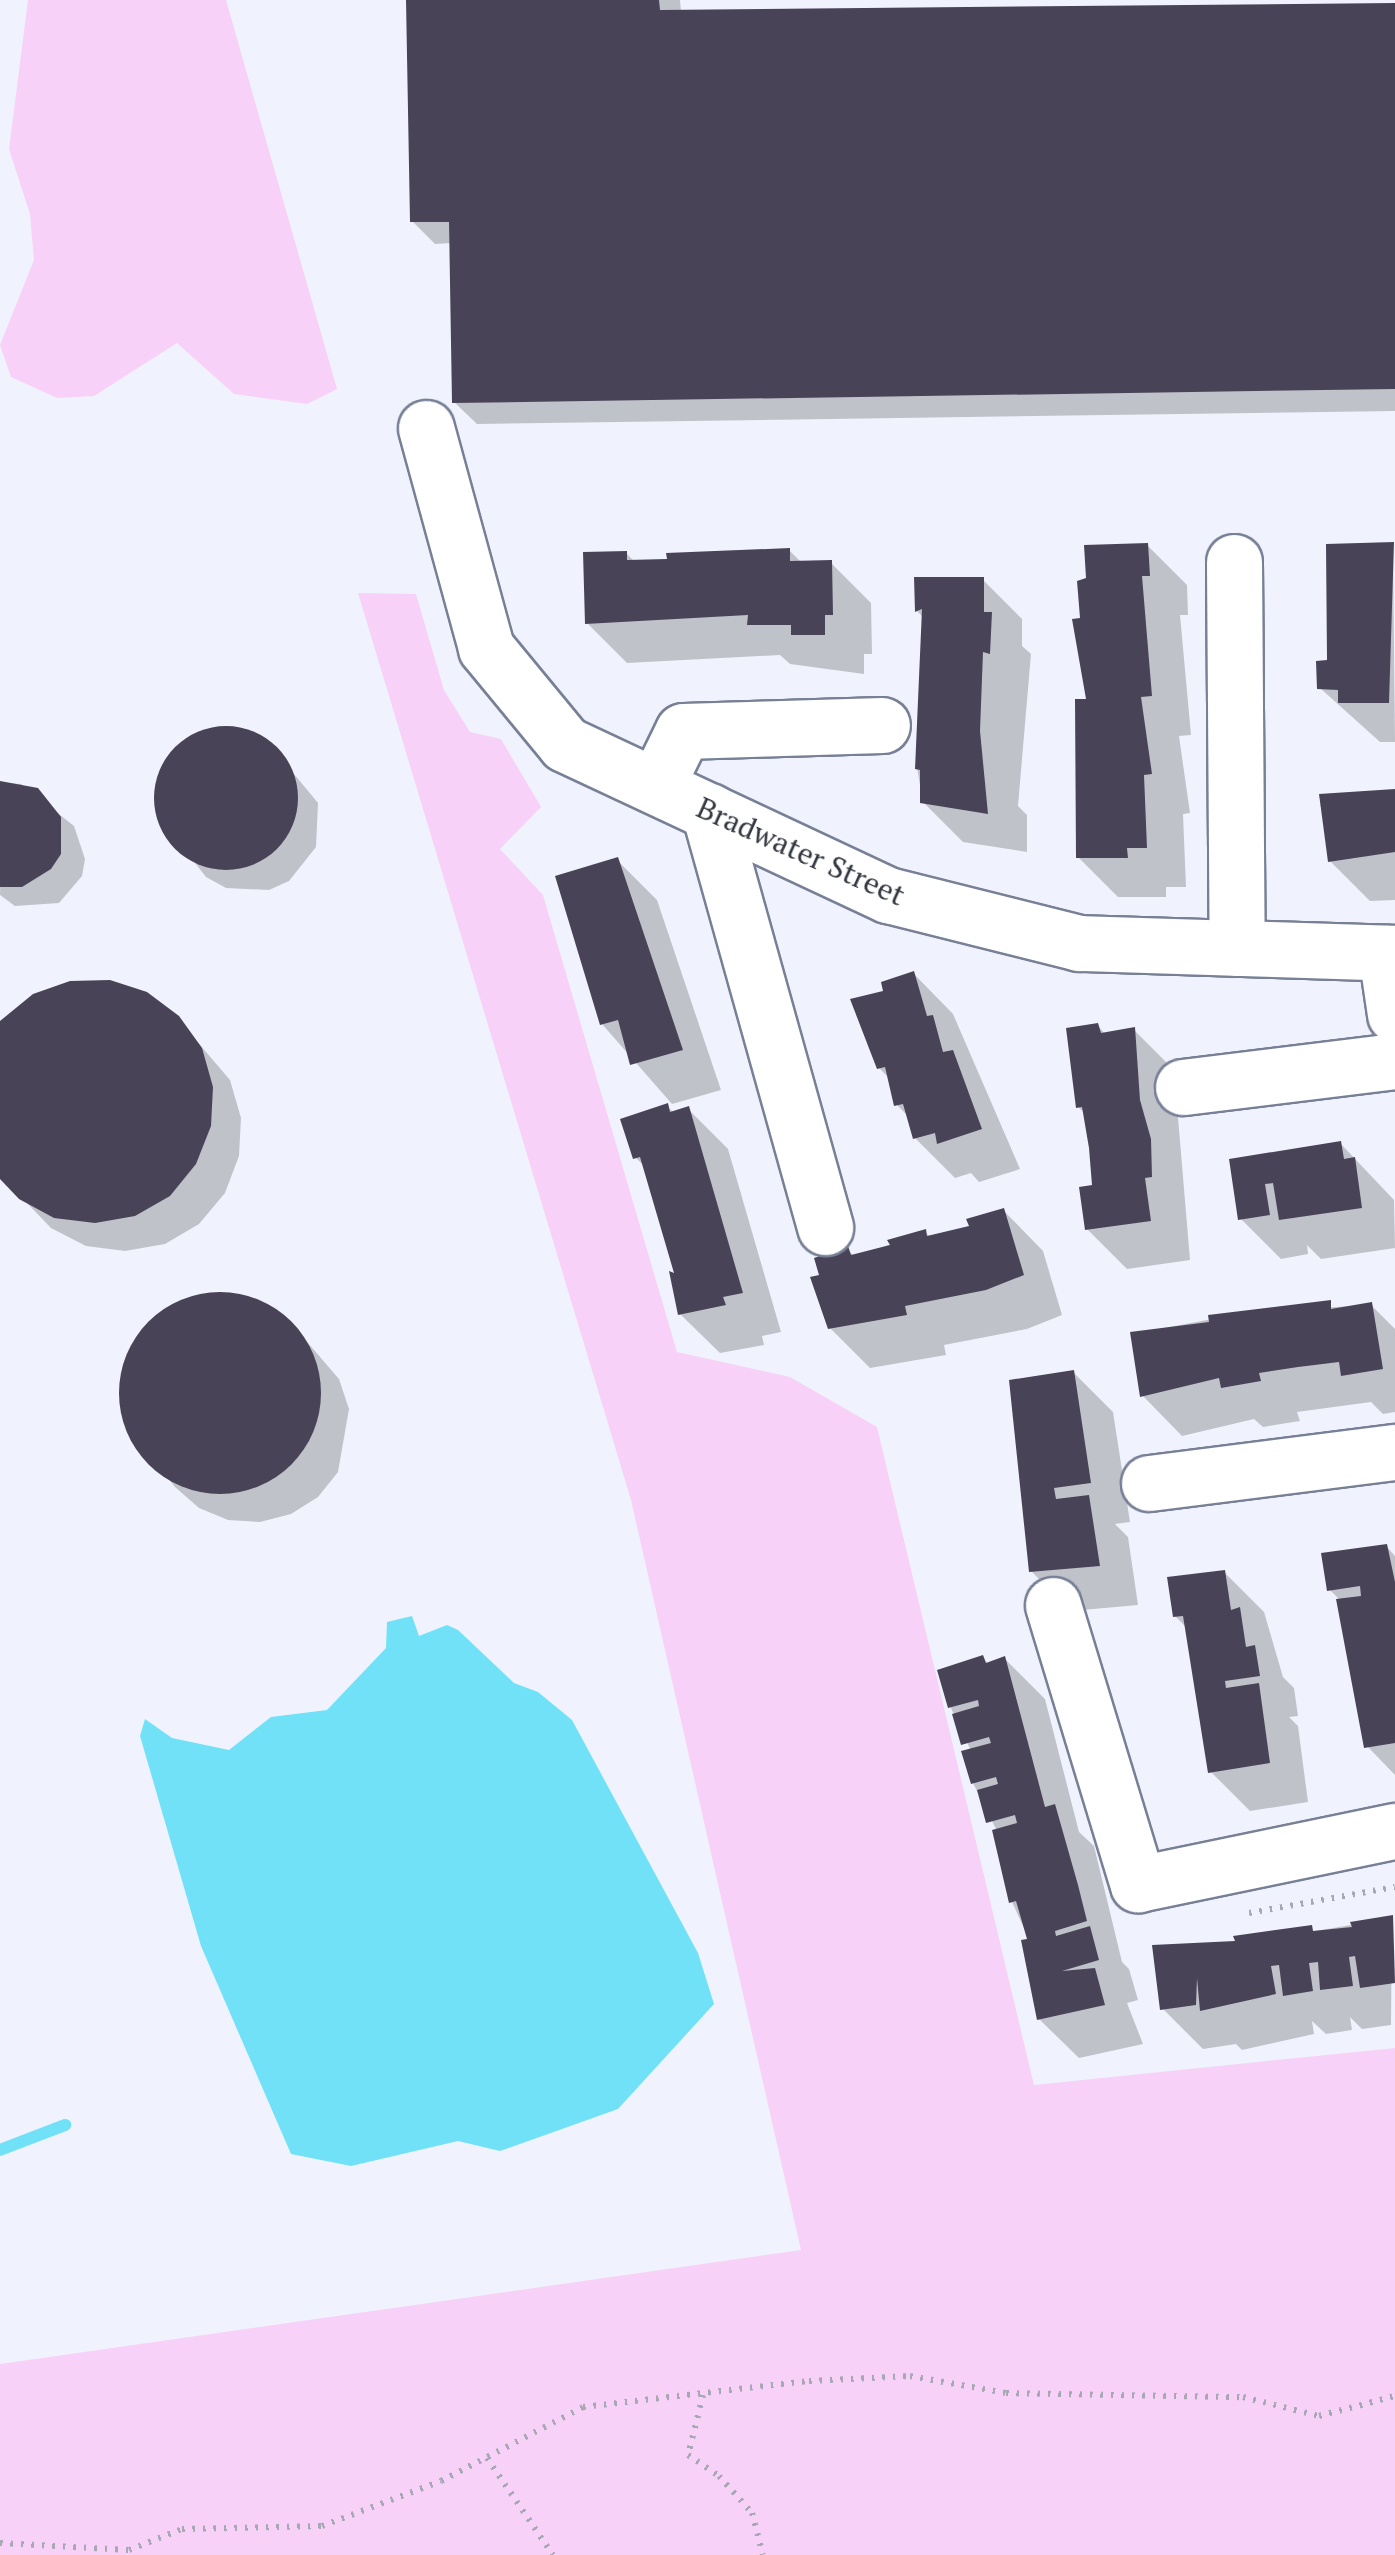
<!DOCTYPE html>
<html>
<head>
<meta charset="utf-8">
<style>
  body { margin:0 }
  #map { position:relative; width:1395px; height:2555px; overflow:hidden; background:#f0f3fd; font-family:"PT Serif",serif }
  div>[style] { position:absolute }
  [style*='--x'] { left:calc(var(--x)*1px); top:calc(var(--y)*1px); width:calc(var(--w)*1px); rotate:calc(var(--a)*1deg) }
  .green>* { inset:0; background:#f8d1f9 }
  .water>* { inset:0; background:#71e1f8 }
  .shadow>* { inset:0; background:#0003 }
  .stream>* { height:12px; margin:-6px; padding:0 6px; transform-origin:6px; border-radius:6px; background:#71e1f8 }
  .building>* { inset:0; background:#494358 }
  .round { border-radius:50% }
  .path>* { height:6px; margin-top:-3px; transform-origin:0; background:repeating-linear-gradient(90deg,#a6a9b3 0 2.5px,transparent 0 10.5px) }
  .roads { filter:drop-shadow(2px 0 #788096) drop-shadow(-2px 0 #788096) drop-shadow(0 2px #788096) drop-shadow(0 -2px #788096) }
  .minor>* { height:55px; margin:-27.5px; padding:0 27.5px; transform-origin:27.5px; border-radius:27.5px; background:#fff }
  span { translate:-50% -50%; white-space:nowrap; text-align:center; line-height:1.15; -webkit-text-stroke:10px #fff; paint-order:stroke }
  .street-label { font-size:30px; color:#333740 }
</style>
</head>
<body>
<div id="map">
  <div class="green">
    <div style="clip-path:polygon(28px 0,226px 0,337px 389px,307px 404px,234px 394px,177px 343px,94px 396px,57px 398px,11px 377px,0 345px,34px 260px,30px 214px,9px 149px)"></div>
    <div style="clip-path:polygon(358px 593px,416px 594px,444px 690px,470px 732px,501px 739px,541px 807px,500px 849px,543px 895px,677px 1352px,790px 1377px,877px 1427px,1034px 2085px,1395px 2048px,1395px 2555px,0 2555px,0 2364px,801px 2250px,631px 1500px)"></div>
  </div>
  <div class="water">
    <div style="clip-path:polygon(412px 1616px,419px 1636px,447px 1625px,458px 1630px,514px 1683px,538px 1692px,572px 1720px,698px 1953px,714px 2004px,618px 2109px,500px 2151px,458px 2141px,351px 2166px,291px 2154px,201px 1946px,140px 1736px,145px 1719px,172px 1738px,229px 1750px,271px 1717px,327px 1710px,386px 1648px,387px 1622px)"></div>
  </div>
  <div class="shadow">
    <div style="clip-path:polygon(409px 0,680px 0,681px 12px,1395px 5px,1395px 411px,477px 424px,454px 402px,452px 243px,435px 244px,412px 221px)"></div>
    <div style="clip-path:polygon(1147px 545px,1187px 585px,1188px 615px,1180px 615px,1191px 735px,1179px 736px,1190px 813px,1183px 814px,1186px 887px,1166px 887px,1166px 897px,1118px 897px,1078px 857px,1089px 702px,1083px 620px)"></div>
    <div style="clip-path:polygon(1393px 545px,1395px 742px,1380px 742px,1320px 688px)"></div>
    <div style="clip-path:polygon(789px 550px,802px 563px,831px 563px,871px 603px,872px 654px,864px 654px,864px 674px,790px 664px,780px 655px,627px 663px,587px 623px,626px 553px,635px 562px)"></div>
    <div style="clip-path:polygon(982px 579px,1022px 619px,1022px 646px,1031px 654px,1018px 806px,1027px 815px,1027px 852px,963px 842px,923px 802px,917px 768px,924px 618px,917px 611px)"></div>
    <div style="clip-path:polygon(220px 727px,266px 740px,318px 803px,316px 847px,289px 881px,269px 890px,226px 888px,206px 877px,159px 817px,162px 768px,176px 748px)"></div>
    <div style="clip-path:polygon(3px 783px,21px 784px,74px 826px,85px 859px,82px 876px,59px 903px,15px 906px,0 895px)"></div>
    <div style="clip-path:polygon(1395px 792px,1395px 900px,1370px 901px,1330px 861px)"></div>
    <div style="clip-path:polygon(617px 860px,657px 900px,721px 1090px,672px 1104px,602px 1024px)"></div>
    <div style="clip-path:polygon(914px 974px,953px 1014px,1020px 1169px,979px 1182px,971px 1173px,955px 1178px,915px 1138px,910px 1118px,897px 1105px,891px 1080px,879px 1068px,886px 993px)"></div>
    <div style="clip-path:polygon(177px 1018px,230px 1080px,241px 1118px,239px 1156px,225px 1193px,199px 1224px,165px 1244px,125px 1251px,86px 1246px,51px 1228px,0 1175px,0 1026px)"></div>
    <div style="clip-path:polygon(1098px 1026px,1106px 1035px,1134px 1030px,1174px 1070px,1190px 1260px,1127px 1269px,1087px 1229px,1095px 1187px,1086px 1114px,1078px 1107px)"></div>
    <div style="clip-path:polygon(667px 1106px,674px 1113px,688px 1109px,728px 1149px,781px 1332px,762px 1336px,764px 1345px,720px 1353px,680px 1314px,678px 1277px,647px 1169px,635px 1157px)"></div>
    <div style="clip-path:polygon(1340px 1143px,1394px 1200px,1395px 1248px,1321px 1259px,1307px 1245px,1308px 1254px,1281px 1259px,1241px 1219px,1232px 1161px)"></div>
    <div style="clip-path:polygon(1004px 1211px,1043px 1251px,1062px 1315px,1027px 1329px,944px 1345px,946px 1355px,870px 1368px,830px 1328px,822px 1277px,847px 1249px,855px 1257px,925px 1232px,931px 1238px,973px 1227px)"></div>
    <div style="clip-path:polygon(231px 1294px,263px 1304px,290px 1322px,339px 1379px,349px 1409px,338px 1472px,318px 1497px,291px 1514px,260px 1522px,228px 1520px,199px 1508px,175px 1487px,128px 1429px,121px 1395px,126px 1362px,142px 1332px,167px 1310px,197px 1297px)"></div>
    <div style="clip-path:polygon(1371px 1305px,1395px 1329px,1395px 1412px,1383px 1414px,1371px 1402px,1297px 1412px,1300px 1421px,1263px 1427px,1254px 1419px,1182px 1436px,1143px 1396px,1133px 1334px,1249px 1312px)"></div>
    <div style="clip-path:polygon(1073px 1372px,1113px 1412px,1130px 1522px,1115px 1524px,1128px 1537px,1138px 1605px,1071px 1611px,1031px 1571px)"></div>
    <div style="clip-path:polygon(1386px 1546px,1395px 1556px,1395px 1775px,1367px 1746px,1339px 1599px,1330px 1590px)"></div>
    <div style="clip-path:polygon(1224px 1572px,1264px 1612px,1283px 1677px,1294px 1688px,1298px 1716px,1289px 1717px,1298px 1726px,1308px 1802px,1250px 1811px,1210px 1771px,1188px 1629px,1175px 1616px)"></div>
    <div style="clip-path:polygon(983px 1658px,989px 1665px,1005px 1659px,1045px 1699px,1079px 1832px,1094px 1846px,1122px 1962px,1129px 1969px,1138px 2000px,1127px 2003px,1143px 2044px,1079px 2058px,1039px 2019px,1030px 1941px,1012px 1902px,997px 1831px,973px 1783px,971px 1751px,950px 1706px)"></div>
    <div style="clip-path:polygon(1392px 1918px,1391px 2025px,1362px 2029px,1350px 2017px,1352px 2030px,1326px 2034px,1312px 2021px,1314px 2034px,1242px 2050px,1236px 2044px,1203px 2049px,1163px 2009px,1154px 1947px,1239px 1944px)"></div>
  </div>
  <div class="stream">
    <div style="--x:0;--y:2150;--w:70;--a:-21"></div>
  </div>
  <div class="building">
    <div style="clip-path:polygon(406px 0,659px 0,660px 10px,1395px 3px,1395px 389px,452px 403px,449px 222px,410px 222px)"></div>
    <div style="clip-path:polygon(1394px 542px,1389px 703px,1338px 703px,1338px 690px,1317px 689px,1316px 661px,1327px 660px,1326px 544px)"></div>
    <div style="clip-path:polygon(1148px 543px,1150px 576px,1142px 576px,1152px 696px,1141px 697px,1152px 774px,1144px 775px,1147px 848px,1127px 848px,1128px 858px,1076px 858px,1075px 699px,1086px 699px,1072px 619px,1080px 618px,1077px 581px,1086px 578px,1084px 545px)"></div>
    <div style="clip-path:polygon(790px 548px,790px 561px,832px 560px,833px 615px,825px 615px,825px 635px,791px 635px,791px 625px,747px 625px,748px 615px,585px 624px,583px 552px,627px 551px,627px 560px,667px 559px,666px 553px)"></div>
    <div style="clip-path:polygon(914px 577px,984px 577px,984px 612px,992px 612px,990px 654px,983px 652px,980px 731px,988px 814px,920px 803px,920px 770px,915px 769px,922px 609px,915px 612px)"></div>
    <div class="round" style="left:154px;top:726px;width:144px;height:144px"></div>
    <div style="clip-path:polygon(0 781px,38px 788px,61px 817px,61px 854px,51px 869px,22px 887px,0 887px)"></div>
    <div style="clip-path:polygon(1395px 789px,1395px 852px,1328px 862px,1319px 794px)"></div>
    <div style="clip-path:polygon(618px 857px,683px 1050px,630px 1065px,618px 1020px,600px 1025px,555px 876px)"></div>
    <div style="clip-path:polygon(914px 971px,927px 1016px,933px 1015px,943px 1052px,953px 1050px,982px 1129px,937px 1144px,935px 1133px,913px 1139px,903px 1104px,894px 1106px,885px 1067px,877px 1069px,850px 999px,883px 991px,881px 982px)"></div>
    <div style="clip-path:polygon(110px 980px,147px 992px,179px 1016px,202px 1048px,213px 1087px,211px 1126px,196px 1164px,170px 1196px,135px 1216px,95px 1223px,54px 1218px,19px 1199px,0 1179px,0 1021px,33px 994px,70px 981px)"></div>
    <div style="clip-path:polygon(1098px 1023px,1101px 1033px,1135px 1027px,1140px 1100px,1151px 1139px,1152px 1177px,1145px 1178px,1151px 1221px,1085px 1230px,1079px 1187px,1092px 1185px,1089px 1148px,1082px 1107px,1076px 1108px,1066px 1028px)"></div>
    <div style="clip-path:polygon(668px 1103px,670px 1112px,689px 1106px,743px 1293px,723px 1297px,726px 1305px,678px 1315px,669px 1271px,674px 1273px,640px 1157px,633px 1159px,620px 1119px)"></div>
    <div style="clip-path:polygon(1341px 1141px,1344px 1159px,1355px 1157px,1362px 1208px,1279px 1220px,1273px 1183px,1265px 1184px,1270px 1215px,1238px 1220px,1229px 1159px)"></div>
    <div style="clip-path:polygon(1004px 1208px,1024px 1275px,986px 1290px,905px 1306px,907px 1315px,828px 1329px,810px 1277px,819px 1275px,814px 1258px,848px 1246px,851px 1255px,890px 1245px,887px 1240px,926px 1229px,927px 1236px,969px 1226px,966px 1219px)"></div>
    <div class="round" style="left:119px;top:1292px;width:202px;height:202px"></div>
    <div style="clip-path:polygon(1331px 1300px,1331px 1309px,1372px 1302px,1383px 1369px,1341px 1376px,1339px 1362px,1298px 1367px,1259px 1373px,1261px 1381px,1221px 1388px,1219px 1378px,1140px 1397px,1130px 1332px,1209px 1322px,1208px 1315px)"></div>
    <div style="clip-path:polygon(1074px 1370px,1091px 1483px,1054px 1488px,1056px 1499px,1089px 1495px,1100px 1566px,1029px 1572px,1009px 1380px)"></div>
    <div style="clip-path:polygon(1387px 1544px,1395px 1582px,1395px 1743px,1364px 1748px,1336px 1599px,1361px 1596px,1360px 1586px,1327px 1591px,1321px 1553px)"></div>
    <div style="clip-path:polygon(1225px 1570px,1231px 1610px,1240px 1607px,1246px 1647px,1255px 1645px,1260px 1676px,1225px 1681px,1226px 1688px,1259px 1683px,1270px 1763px,1208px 1773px,1183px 1616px,1173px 1617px,1167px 1577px)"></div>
    <div style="clip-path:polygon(983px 1655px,986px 1663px,1005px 1656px,1045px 1807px,1055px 1804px,1078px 1885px,1087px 1921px,1055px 1931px,1056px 1936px,1090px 1926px,1099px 1960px,1062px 1971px,1095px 1968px,1105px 2005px,1037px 2020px,1021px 1940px,1027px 1939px,1016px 1901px,1009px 1903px,992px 1830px,1017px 1823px,1015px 1815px,986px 1823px,977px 1790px,998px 1784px,996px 1777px,971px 1784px,961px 1751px,991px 1743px,989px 1737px,961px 1745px,952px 1714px,979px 1706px,978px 1700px,948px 1708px,937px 1670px)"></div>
    <div style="clip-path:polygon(1393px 1915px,1395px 1983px,1360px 1988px,1355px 1956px,1349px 1957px,1353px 1986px,1320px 1990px,1318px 1962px,1309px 1963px,1313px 1991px,1283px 1996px,1279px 1965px,1271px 1966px,1276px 1994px,1200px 2011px,1197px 1978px,1196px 2005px,1160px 2010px,1152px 1945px,1235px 1941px,1233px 1936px,1312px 1925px,1313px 1931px,1352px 1927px,1350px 1922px)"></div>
  </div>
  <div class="path">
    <div style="--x:1249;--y:1913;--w:148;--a:-10.1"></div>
    <div style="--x:703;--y:2395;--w:62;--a:104"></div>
    <div style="--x:688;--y:2455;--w:37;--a:34"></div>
    <div style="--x:719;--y:2476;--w:50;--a:48.3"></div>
    <div style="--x:752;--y:2513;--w:43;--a:75.3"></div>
    <div style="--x:487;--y:2458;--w:117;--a:55.8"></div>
    <div style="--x:0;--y:2543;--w:129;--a:3.1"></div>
    <div style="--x:129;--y:2550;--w:57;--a:-21.6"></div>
    <div style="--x:182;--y:2529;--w:140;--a:-1.2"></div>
    <div style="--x:322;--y:2526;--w:127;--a:-20.7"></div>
    <div style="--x:441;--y:2481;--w:160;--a:-27.5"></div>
    <div style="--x:583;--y:2407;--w:227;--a:-6.6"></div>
    <div style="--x:809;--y:2381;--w:101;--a:-2.8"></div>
    <div style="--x:910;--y:2376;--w:97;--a:10"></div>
    <div style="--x:1006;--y:2393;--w:237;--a:1"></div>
    <div style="--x:1243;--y:2397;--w:78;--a:14"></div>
    <div style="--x:1319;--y:2416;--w:79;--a:-14.7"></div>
  </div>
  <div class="roads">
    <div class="minor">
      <div style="--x:426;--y:428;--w:228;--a:74.7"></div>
      <div style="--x:486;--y:648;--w:124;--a:50.5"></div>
      <div style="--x:565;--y:744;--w:357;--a:25.1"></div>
      <div style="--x:888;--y:895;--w:197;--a:14.1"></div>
      <div style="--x:1079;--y:943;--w:316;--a:1.8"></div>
      <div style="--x:1234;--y:562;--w:386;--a:89.6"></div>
      <div style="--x:656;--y:786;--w:61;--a:-63.9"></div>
      <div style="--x:683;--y:731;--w:199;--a:-1.7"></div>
      <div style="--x:709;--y:811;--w:432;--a:74.4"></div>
      <div style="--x:1386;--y:953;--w:62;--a:81.6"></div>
      <div style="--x:1183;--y:1087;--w:214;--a:-7"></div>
      <div style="--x:1149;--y:1483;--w:248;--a:-7.2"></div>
      <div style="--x:1053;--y:1605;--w:292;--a:73.1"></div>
      <div style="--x:1138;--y:1884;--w:262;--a:-11.7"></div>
    </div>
  </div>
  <div class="street-label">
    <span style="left:801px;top:851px;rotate:24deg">Bradwater Street</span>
  </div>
</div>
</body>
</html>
